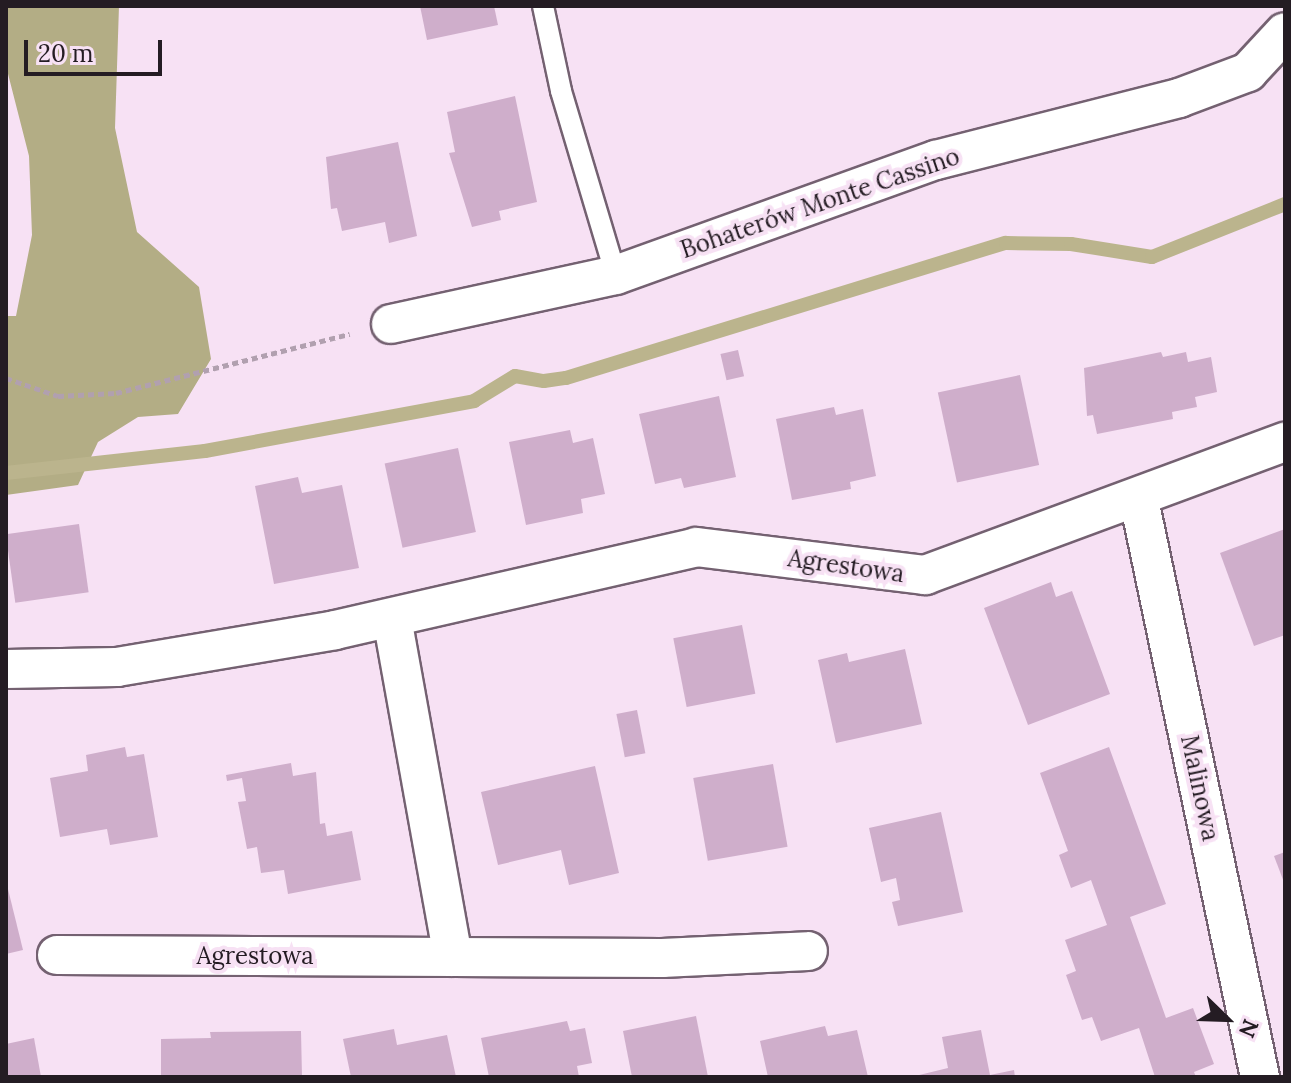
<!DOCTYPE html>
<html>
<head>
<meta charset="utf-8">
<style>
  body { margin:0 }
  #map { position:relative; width:1291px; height:1083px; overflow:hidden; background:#f7e1f4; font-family:Lora,serif }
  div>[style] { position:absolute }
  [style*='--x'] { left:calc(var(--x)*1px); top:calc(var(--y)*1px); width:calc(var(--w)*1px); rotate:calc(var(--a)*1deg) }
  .forest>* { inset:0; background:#b3ad85 }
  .stream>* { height:14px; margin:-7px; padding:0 7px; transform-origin:7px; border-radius:7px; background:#bbb48d }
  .building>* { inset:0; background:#cfaecb; transform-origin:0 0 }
  .path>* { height:5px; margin-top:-2.5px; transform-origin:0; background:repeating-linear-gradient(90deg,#b1a0af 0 6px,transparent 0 10px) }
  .roads { filter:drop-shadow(2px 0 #746171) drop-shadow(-2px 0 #746171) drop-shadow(0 2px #746171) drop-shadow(0 -2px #746171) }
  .lane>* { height:20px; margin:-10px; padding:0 10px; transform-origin:10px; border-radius:10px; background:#fff }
  .street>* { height:38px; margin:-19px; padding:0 19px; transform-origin:19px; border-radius:19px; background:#fff }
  span { translate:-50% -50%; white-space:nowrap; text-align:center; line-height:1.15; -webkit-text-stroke:8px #f7e1f4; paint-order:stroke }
  .street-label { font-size:24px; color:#241c23 }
  .frame { position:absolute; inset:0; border:8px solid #241c23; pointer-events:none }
  .north { position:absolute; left:1187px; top:979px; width:80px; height:80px; -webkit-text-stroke:6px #f7e1f4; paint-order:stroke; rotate:113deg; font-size:22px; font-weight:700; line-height:32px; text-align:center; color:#241c23 }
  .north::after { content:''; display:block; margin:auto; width:28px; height:36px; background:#241c23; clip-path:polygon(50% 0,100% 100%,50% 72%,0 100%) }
  .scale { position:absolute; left:24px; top:40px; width:138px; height:36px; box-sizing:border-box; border:4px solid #241c23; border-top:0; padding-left:10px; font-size:24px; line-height:28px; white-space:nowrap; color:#241c23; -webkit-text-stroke:6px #f7e1f4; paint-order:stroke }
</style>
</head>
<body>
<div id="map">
  <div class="forest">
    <div style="clip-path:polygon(6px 6px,119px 6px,115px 128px,137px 232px,199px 287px,211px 359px,178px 414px,138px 417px,98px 442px,78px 485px,6px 495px,6px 316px,16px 316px,32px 235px,29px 156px,6px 66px)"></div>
  </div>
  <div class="stream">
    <div style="--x:6;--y:473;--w:200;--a:-6.3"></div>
    <div style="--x:205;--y:451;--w:274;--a:-10.5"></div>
    <div style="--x:474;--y:401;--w:48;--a:-31.4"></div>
    <div style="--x:515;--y:376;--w:29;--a:10"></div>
    <div style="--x:544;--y:381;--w:22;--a:-8"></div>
    <div style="--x:566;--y:378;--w:460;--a:-17.1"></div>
    <div style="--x:1006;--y:243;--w:65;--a:0.9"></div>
    <div style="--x:1071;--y:244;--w:82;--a:9.1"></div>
    <div style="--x:1152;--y:257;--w:143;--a:-21.7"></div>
  </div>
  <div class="building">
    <div style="clip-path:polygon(420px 6px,494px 6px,498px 25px,427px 40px)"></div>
    <div style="clip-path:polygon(515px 96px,537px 202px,499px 211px,501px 220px,472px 227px,449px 153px,455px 152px,447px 112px)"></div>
    <div style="clip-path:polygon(398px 142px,417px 236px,389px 243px,385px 222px,342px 231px,337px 208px,331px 209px,326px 157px)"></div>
    <div style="left:738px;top:350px;width:27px;height:18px;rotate:77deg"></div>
    <div style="clip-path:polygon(1161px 352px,1163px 357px,1186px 352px,1188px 362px,1211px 357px,1217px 392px,1195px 397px,1197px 407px,1172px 412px,1173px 419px,1097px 434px,1093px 415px,1087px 416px,1084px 368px)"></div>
    <div style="left:1020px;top:375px;width:92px;height:84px;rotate:78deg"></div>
    <div style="clip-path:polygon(719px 396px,736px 477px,684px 488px,681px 478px,655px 484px,639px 414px)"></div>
    <div style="clip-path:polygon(834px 407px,836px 415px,863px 409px,876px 476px,850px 482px,851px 489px,792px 500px,776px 419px)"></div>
    <div style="clip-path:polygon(570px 430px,573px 443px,593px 438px,605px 494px,581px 499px,583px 513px,526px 525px,509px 442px)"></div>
    <div style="left:458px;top:448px;width:86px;height:75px;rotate:78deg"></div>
    <div style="clip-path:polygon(298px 477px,302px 493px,342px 485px,359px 568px,274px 584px,255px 486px)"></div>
    <div style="left:79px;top:524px;width:69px;height:74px;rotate:82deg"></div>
    <div style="clip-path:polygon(1285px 529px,1285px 635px,1254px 646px,1220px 553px)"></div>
    <div style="clip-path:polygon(1051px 582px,1056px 597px,1072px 591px,1110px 694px,1028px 725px,984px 608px)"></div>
    <div style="left:742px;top:625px;width:70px;height:70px;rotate:79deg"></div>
    <div style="clip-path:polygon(905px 649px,922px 724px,836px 743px,818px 660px,847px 653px,849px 662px)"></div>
    <div style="left:637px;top:710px;width:44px;height:21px;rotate:79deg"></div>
    <div style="clip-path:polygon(125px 747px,127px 757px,144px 754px,158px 837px,110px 845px,107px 829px,60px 837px,50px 778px,88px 771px,86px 755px)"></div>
    <div style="clip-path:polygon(1109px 747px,1166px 904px,1130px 917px,1166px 1018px,1193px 1008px,1214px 1064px,1194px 1072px,1196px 1077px,1155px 1077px,1139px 1028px,1101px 1041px,1092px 1017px,1082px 1020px,1066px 975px,1076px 971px,1065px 940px,1107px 925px,1091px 880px,1071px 888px,1059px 855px,1068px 851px,1040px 773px)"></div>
    <div style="clip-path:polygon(291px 763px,293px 776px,316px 772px,320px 824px,325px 823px,327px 836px,352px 831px,361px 880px,288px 894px,284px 870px,261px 873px,257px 847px,247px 849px,238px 802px,246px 801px,242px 778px,227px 781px,226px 775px)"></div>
    <div style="left:773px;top:764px;width:84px;height:81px;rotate:80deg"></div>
    <div style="clip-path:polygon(595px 766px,619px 873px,569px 885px,561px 850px,498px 865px,481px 792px)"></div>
    <div style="clip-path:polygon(941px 812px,963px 912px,898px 926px,892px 902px,900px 900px,896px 878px,881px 882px,869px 828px)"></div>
    <div style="clip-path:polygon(1285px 852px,1285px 885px,1274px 856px)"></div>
    <div style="clip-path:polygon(6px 881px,23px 950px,6px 954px)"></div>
    <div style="clip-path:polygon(696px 1016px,708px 1077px,632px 1077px,623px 1031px)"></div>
    <div style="clip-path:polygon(567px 1021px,570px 1031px,585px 1028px,592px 1063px,577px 1066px,579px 1077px,489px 1077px,481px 1038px)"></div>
    <div style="clip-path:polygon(825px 1026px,828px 1036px,857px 1030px,868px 1077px,768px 1077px,760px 1041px)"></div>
    <div style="clip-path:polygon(394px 1029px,397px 1045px,447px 1035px,456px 1077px,351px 1077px,343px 1039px)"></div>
    <div style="clip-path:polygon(981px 1030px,990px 1075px,1014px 1070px,1015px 1077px,911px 1077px,948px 1068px,942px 1037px)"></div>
    <div style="clip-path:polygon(301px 1031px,302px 1077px,161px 1077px,161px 1039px,211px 1038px,210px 1032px)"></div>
    <div style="clip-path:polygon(34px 1038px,41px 1077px,6px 1077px,6px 1044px)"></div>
  </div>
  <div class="path">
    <div style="--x:6;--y:378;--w:55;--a:19.1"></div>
    <div style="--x:58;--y:396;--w:58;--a:-3"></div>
    <div style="--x:116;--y:393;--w:241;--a:-14.2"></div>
  </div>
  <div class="roads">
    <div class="lane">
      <div style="--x:543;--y:6;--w:87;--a:78"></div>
      <div style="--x:561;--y:91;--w:192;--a:73.4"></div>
    </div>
    <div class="street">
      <div style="--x:391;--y:324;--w:230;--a:-12.3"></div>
      <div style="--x:616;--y:275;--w:340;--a:-19.8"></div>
      <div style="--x:936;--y:160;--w:251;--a:-14.3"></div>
      <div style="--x:1179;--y:98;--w:74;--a:-20.6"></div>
      <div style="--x:1248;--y:72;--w:54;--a:-47.2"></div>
      <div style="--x:1139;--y:500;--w:590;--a:78.16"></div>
      <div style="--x:392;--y:618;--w:344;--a:79.8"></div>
      <div style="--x:453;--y:957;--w:209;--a:0.3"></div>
      <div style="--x:662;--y:958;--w:146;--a:-2.7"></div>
      <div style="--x:6;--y:669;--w:111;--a:-1"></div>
      <div style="--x:117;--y:667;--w:221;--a:-9.6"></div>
      <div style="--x:335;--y:630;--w:370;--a:-12.9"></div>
      <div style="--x:696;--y:547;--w:231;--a:7"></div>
      <div style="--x:925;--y:575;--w:384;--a:-20.3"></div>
      <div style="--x:57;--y:955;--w:396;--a:0.3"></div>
    </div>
  </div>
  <div class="street-label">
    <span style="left:820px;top:203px;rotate:-19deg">Bohaterów Monte Cassino</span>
    <span style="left:846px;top:566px;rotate:8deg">Agrestowa</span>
    <span style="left:1200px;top:788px;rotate:78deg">Malinowa</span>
    <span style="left:255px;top:956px">Agrestowa</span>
  </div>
  <div class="frame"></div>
  <div class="north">N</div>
  <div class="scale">20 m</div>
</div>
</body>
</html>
